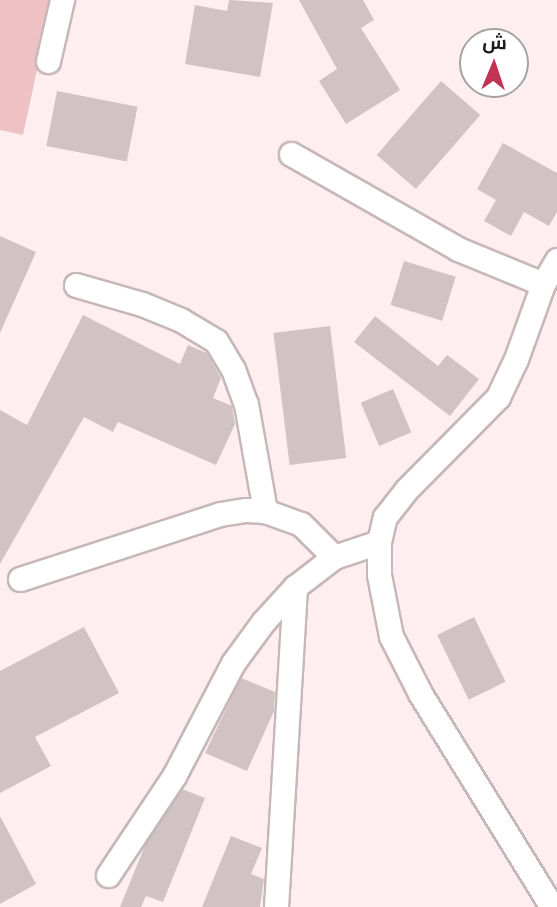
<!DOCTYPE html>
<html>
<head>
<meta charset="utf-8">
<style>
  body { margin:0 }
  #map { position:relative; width:557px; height:907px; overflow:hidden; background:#feeeef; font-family:Spectral,Cairo,serif }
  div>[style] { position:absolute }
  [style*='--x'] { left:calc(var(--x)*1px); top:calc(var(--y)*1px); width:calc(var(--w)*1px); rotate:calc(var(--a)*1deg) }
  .green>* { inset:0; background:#eec1c5 }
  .building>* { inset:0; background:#d1c2c3; transform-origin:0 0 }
  .roads { filter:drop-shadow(2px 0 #c6b7b8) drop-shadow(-2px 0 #c6b7b8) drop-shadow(0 2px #c6b7b8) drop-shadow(0 -2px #c6b7b8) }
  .minor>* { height:23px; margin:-11.5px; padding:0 11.5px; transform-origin:11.5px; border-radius:11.5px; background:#fff }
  span { translate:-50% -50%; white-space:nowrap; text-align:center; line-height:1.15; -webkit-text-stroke:6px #fff; paint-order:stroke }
  .north { position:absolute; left:459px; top:28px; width:70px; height:70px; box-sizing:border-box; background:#fff; border:2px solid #a5a3a3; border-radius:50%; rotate:2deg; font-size:19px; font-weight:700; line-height:28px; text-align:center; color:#1d1818 }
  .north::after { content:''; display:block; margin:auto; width:24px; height:32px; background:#c33353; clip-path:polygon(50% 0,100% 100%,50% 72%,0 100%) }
</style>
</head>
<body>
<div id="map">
  <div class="green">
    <div style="clip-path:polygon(0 0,52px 0,23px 135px,0 130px)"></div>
  </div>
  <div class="building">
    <div style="clip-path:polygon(229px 0,273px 3px,260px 77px,185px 64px,195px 5px,227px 11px)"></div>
    <div style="clip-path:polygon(299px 0,363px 0,374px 20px,361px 28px,400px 90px,346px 124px,319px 81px,337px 69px)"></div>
    <div style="left:441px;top:81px;width:52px;height:98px;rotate:41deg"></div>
    <div style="left:57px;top:91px;width:82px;height:56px;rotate:11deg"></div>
    <div style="clip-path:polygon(503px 143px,557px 173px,557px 212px,549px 226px,524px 212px,511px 236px,484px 221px,496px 200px,477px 189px)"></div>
    <div style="clip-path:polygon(0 236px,36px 252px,0 333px)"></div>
    <div style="left:404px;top:261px;width:54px;height:46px;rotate:17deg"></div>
    <div style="clip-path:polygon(83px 315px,180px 364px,188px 345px,207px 353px,221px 378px,213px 398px,232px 406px,235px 424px,216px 465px,118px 422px,113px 432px,84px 417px,0 564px,0 410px,27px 425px)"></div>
    <div style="clip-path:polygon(375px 316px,438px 366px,447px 355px,479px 379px,450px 416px,354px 342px)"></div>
    <div style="left:330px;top:326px;width:133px;height:57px;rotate:83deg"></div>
    <div style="left:393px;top:389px;width:47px;height:35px;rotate:67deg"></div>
    <div style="left:474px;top:617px;width:72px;height:41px;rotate:64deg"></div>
    <div style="clip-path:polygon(84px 627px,119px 693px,35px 737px,51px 766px,0 793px,0 671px)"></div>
    <div style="clip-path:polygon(241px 678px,275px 692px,274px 711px,247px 771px,205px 753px)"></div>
    <div style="clip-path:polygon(182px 789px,205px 798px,163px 902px,146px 896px,141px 907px,120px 907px,146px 843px)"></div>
    <div style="clip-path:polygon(0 816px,36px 884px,0 904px)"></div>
    <div style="clip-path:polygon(231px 836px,262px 848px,251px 874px,264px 879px,260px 907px,202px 907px)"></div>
  </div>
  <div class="roads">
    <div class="minor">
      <div style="--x:48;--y:61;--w:63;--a:-77.1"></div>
      <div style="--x:291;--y:154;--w:192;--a:29.6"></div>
      <div style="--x:458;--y:249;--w:92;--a:22.4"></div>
      <div style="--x:76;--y:285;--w:69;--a:16.1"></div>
      <div style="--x:142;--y:304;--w:42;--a:22.3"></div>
      <div style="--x:181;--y:320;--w:41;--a:31"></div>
      <div style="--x:216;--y:341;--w:33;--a:59"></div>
      <div style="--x:233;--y:369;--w:37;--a:70"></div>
      <div style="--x:246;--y:404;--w:109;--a:79.9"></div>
      <div style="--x:20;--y:579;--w:210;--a:-18"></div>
      <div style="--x:220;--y:514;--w:26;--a:-9"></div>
      <div style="--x:246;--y:510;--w:19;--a:3"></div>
      <div style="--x:265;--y:511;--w:38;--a:20"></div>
      <div style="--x:301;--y:524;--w:47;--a:45"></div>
      <div style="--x:108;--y:875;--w:119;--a:-56.3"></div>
      <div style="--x:174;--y:776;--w:127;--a:-62.4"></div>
      <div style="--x:233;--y:663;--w:51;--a:-53.8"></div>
      <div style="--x:263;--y:622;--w:47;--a:-47.6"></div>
      <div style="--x:295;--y:587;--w:49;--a:-37.6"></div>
      <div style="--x:334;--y:557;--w:47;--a:-18.4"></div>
      <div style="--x:276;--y:907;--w:321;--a:-86.6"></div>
      <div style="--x:552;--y:907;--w:251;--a:-121.7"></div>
      <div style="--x:420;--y:693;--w:64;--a:-117"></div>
      <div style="--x:391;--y:636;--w:62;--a:-101.1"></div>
      <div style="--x:379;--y:575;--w:33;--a:-90"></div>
      <div style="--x:379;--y:542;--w:26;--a:-77"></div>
      <div style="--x:385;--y:517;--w:34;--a:-52"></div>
      <div style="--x:406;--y:490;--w:131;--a:-45.3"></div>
      <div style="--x:498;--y:397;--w:42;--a:-64.7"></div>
      <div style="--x:516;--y:359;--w:80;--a:-70.2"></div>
      <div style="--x:543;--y:284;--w:28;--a:-60"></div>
    </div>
  </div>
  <div class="north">ش</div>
</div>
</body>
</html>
